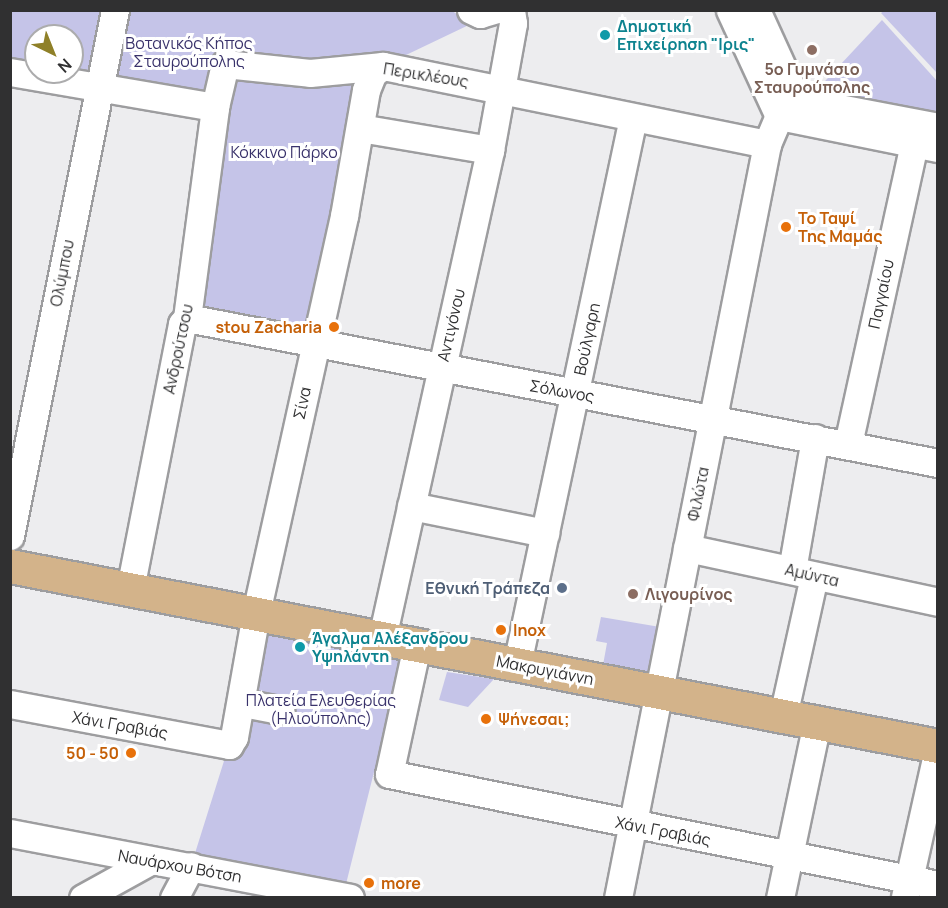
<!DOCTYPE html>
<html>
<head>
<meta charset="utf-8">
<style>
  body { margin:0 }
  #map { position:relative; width:948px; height:908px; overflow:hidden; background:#ededef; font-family:Manrope,sans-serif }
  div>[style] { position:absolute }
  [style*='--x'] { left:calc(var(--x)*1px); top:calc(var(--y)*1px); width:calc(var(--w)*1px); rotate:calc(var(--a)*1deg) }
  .green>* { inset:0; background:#c5c4e8 }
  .roads { filter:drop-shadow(2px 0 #9d9d9f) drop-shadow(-2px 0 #9d9d9f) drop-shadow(0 2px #9d9d9f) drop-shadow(0 -2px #9d9d9f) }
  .minor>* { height:27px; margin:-13.5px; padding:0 13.5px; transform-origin:13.5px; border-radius:13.5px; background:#fff }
  .major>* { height:33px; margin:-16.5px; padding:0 16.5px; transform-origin:16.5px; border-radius:16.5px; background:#d3b38a }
  .dots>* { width:16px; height:16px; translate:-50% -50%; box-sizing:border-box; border:3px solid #fff; border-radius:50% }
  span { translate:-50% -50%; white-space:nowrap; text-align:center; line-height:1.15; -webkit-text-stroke:6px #fff; paint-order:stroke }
  .culture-label { font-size:16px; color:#0d838f; font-weight:700 }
  .left { translate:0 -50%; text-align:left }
  .park-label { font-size:16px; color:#39326b }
  .education-label { font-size:16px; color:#785e54; font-weight:700 }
  .street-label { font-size:16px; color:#303031 }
  .food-label { font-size:16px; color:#c56008; font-weight:700 }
  .right { translate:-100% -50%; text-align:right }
  .service-label { font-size:16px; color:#4e5e75; font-weight:700 }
  .frame { position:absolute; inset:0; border:12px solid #303031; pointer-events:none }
  .north { position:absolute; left:24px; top:24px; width:60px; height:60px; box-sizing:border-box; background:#fff; border:2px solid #acacad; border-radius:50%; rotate:137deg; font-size:16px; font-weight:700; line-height:24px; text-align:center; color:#303031 }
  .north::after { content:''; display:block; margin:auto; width:21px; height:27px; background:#8f8028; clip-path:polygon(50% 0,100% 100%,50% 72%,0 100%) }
</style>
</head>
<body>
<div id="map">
  <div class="green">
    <div style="clip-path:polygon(450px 10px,473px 23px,383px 66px,315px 345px,194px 319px,220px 100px,113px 81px,128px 11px)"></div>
    <div style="clip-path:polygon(885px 10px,937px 11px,937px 73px,881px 13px)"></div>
    <div style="clip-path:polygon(10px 11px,103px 11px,90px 77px,72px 72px,72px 36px,36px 36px,36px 66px,11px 61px)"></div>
    <div style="clip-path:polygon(882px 20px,937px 81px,937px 119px,813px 94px)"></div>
    <div style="clip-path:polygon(256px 613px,417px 645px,389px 774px,374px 772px,343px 896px,191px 866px,229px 745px)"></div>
    <div style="clip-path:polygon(601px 617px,660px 627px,652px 674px,603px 665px,607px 643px,596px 641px)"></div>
    <div style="clip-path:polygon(447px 672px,494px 679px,468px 707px,439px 700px)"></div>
  </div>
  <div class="roads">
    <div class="minor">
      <div style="--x:471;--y:10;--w:10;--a:24"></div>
      <div style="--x:480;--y:14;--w:15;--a:-16"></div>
      <div style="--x:730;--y:10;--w:117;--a:65.2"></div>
      <div style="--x:779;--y:116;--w:162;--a:11.4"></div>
      <div style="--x:756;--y:10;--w:99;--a:65.5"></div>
      <div style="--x:797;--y:100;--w:144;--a:10.8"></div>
      <div style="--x:10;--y:72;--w:208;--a:9.7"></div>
      <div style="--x:360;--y:128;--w:132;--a:9.6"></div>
      <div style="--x:187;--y:318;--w:765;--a:10.93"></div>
      <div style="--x:848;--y:444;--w:307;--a:-77.6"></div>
      <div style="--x:411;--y:506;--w:137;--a:11.4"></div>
      <div style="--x:10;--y:536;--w:536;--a:-78.71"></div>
      <div style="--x:687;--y:548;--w:257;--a:12.1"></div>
      <div style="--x:792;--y:570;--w:134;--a:-80.1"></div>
      <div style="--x:130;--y:589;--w:270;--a:-78.9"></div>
      <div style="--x:182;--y:324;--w:8;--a:-50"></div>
      <div style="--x:187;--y:318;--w:213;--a:-82.4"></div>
      <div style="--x:215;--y:107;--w:44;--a:-76.9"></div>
      <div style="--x:225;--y:64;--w:85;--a:6"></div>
      <div style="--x:310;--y:73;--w:73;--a:-5.5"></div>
      <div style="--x:383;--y:66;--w:392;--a:11.5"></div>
      <div style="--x:382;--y:638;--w:500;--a:-77.5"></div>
      <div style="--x:490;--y:150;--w:129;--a:-79.7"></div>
      <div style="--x:513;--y:23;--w:13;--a:-99"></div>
      <div style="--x:417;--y:645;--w:132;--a:102.2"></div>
      <div style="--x:389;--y:774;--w:560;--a:11.43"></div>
      <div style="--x:517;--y:664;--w:558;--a:-78.01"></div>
      <div style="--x:10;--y:704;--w:223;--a:10.6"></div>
      <div style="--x:229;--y:745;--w:9;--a:-58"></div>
      <div style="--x:234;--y:737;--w:126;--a:-79.9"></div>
      <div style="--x:256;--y:613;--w:407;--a:-77.5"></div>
      <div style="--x:344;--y:216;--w:128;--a:-80.1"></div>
      <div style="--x:366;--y:90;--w:18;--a:-68"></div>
      <div style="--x:373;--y:73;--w:12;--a:-35"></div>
      <div style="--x:248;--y:704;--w:33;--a:11"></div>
      <div style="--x:783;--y:716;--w:143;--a:-77.5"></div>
      <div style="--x:10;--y:833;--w:346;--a:10.8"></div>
      <div style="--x:905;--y:897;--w:152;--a:-77.4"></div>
      <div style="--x:83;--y:898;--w:77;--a:-28.9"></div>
      <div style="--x:174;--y:898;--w:36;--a:-62"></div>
      <div style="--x:618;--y:898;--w:769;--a:-78.82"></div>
      <div style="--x:767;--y:144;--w:30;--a:-67"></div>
      <div style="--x:779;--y:116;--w:24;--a:-42"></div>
      <div style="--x:780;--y:898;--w:179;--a:-78.1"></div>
    </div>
    <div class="major">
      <div style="--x:10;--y:566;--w:945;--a:10.98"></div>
    </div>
  </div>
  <div class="dots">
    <div style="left:605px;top:35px;background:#0f9aa8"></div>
    <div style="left:812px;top:50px;background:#8d6e63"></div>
    <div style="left:786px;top:227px;background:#e8710a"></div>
    <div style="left:334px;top:327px;background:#e8710a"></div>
    <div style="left:562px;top:588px;background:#5c6f8a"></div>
    <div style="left:633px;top:594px;background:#8d6e63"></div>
    <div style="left:501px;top:630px;background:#e8710a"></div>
    <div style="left:300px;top:647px;background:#0f9aa8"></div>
    <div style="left:486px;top:719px;background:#e8710a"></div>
    <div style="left:131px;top:753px;background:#e8710a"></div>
    <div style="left:369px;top:883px;background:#e8710a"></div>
  </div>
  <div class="culture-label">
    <span class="left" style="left:617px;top:35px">Δημοτική<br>Επιχείρηση "Ιρις"</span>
    <span class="left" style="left:312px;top:647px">Άγαλμα Αλέξανδρου<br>Υψηλάντη</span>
  </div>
  <div class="park-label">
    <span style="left:189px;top:52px">Βοτανικός Κήπος<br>Σταυρούπολης</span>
    <span style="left:284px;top:152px">Κόκκινο Πάρκο</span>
    <span style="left:321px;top:709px">Πλατεία Ελευθερίας<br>(Ηλιούπολης)</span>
  </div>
  <div class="education-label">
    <span style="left:812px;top:78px">5ο Γυμνάσιο<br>Σταυρούπολης</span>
    <span class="left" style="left:645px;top:594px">Λιγουρίνος</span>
  </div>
  <div class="street-label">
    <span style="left:426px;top:75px;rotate:9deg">Περικλέους</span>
    <span style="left:62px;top:273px;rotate:-79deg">Ολύμπου</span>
    <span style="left:881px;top:294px;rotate:-78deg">Παγγαίου</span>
    <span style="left:451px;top:325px;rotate:-77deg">Αντιγόνου</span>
    <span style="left:587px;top:339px;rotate:-78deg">Βούλγαρη</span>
    <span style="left:178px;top:349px;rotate:-78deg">Ανδρούτσου</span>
    <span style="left:562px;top:391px;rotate:10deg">Σόλωνος</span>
    <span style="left:302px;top:403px;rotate:-78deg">Σίνα</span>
    <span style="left:698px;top:494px;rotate:-79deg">Φιλώτα</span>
    <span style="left:812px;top:575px;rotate:13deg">Αμύντα</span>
    <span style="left:545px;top:670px;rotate:11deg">Μακρυγιάννη</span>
    <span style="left:120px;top:725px;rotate:10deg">Χάνι Γραβιάς</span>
    <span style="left:663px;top:831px;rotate:11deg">Χάνι Γραβιάς</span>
    <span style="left:180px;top:866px;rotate:10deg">Ναυάρχου Βότση</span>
  </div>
  <div class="food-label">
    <span class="left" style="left:798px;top:227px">Το Ταψί<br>Της Μαμάς</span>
    <span class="right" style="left:322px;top:327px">stou Zacharia</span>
    <span class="left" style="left:513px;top:630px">Inox</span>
    <span class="left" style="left:498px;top:719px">Ψήνεσαι;</span>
    <span class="right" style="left:119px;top:753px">50 - 50</span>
    <span class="left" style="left:381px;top:883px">more</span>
  </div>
  <div class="service-label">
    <span class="right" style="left:550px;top:588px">Εθνική Τράπεζα</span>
  </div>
  <div class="frame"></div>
  <div class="north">N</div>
</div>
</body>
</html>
